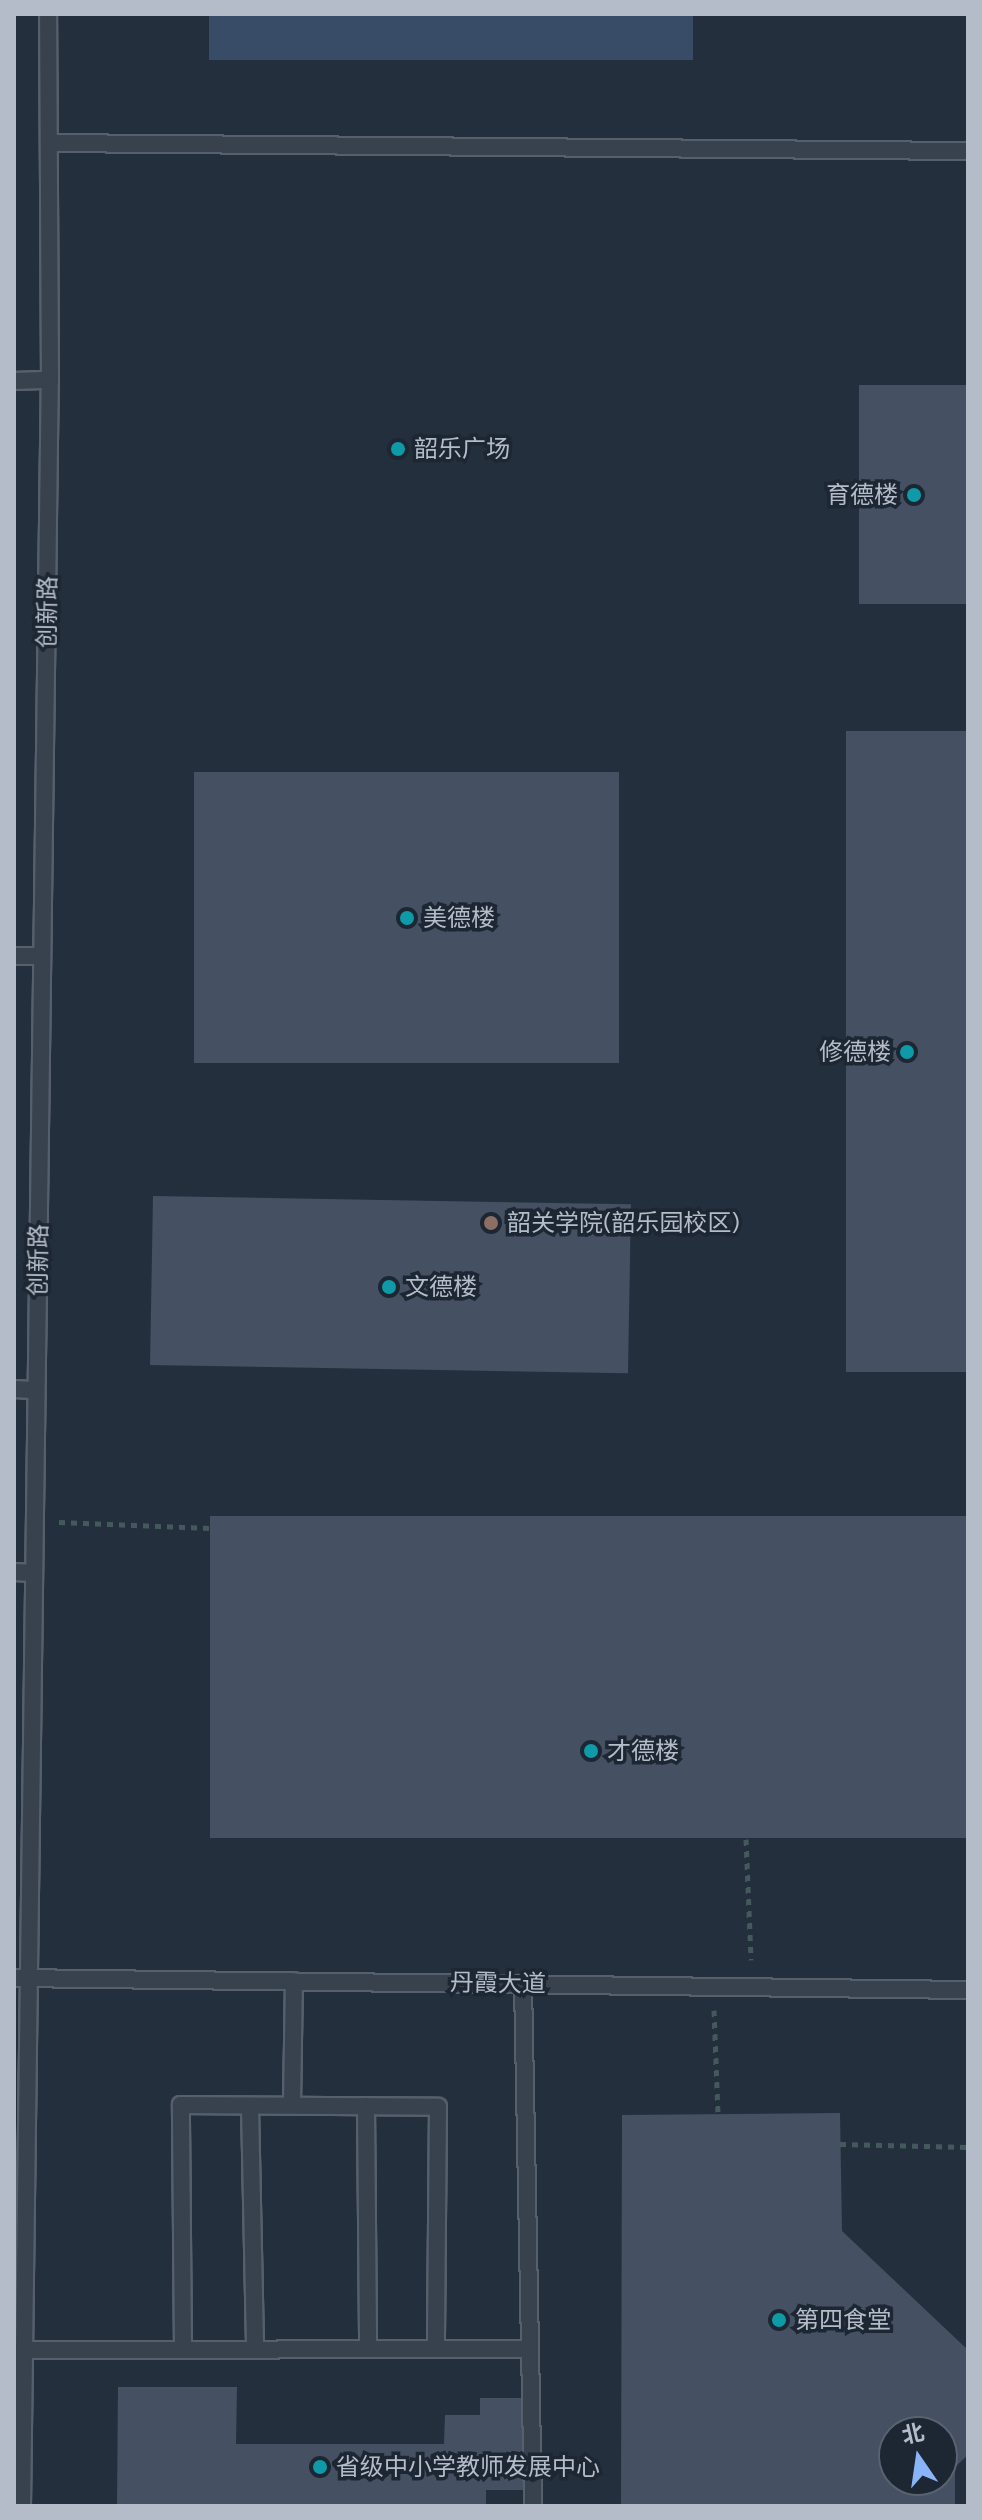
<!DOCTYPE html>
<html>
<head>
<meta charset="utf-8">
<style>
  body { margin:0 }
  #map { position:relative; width:982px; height:2520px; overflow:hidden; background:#242f3e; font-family:Figtree,"Noto Sans SC",sans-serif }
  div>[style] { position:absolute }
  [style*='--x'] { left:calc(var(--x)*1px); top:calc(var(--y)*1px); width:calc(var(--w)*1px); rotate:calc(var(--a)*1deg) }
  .water>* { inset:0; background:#394c67; transform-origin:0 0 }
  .building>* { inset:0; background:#455162; transform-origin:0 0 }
  .path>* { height:5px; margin-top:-2.5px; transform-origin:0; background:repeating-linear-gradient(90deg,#44595c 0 6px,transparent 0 12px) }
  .roads { filter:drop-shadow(2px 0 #565f6c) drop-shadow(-2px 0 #565f6c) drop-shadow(0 2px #565f6c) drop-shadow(0 -2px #565f6c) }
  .service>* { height:16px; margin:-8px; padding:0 8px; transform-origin:8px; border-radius:8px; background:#38414e }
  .dots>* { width:22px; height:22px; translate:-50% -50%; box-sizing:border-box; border:4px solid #1d2633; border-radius:50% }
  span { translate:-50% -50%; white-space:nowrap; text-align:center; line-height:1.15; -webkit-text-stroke:7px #1d2633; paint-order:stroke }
  .poi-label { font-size:24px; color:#b4bcc9 }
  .left { translate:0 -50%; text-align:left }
  .right { translate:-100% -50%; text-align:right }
  .street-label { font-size:24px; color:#b4bcc9 }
  .frame { position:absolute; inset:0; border:16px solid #b4bcc9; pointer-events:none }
  .north { position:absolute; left:878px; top:2416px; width:80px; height:80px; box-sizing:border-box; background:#1d2633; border:2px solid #59626f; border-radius:50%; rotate:347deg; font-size:22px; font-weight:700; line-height:32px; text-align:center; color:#b4bcc9 }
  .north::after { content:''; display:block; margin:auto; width:28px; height:36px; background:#8ab4f8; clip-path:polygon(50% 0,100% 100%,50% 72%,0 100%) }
</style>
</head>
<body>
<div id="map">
  <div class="water">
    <div style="left:209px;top:14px;width:484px;height:46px"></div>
  </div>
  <div class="building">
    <div style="left:968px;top:385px;width:219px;height:109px;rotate:90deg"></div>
    <div style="left:846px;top:731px;width:122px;height:641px"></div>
    <div style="left:619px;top:772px;width:291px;height:425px;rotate:90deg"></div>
    <div style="left:153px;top:1196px;width:478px;height:169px;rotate:1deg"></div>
    <div style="left:968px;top:1516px;width:322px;height:758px;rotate:90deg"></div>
    <div style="clip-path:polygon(evenodd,840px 2113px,842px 2231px,968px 2350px,968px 2455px,955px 2467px,955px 2506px,621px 2506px,622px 2115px,840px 2113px,894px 2432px,942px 2432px,942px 2480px,894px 2480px,894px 2432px)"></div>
    <div style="clip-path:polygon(118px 2387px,237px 2387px,236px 2444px,444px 2444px,445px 2415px,480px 2415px,480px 2398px,523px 2398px,523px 2490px,486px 2490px,486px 2506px,117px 2506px)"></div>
  </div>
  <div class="path">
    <div style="--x:59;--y:1522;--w:151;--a:2.3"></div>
    <div style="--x:746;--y:1839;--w:121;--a:87.6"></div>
    <div style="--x:714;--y:2010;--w:105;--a:87.8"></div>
    <div style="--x:840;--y:2144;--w:128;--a:1.3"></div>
  </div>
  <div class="roads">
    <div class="service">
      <div style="--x:49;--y:143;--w:919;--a:0.5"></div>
      <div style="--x:14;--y:381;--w:36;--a:-2"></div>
      <div style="--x:14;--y:956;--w:28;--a:0"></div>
      <div style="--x:14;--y:1389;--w:22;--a:3"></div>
      <div style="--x:14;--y:1572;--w:20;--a:3"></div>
      <div style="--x:14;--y:1978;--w:954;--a:0.72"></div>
      <div style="--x:523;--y:1983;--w:523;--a:88.9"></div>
      <div style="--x:292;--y:2105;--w:124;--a:-89.1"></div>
      <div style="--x:250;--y:2106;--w:244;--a:88.8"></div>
      <div style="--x:366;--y:2106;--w:243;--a:89.5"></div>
      <div style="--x:183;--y:2349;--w:244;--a:-90.5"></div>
      <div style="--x:181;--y:2105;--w:257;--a:0.4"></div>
      <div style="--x:438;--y:2107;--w:242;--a:90.5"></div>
      <div style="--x:22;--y:2350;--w:508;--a:-0.11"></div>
      <div style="--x:22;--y:2506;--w:2126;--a:-89.25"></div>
      <div style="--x:50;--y:380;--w:366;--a:-90.3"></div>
    </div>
  </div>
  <div class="dots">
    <div style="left:398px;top:449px;background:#0f9aa8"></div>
    <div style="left:914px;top:495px;background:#0f9aa8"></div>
    <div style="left:407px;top:918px;background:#0f9aa8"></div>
    <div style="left:907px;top:1052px;background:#0f9aa8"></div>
    <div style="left:491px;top:1223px;background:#8d6e63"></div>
    <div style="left:389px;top:1287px;background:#0f9aa8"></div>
    <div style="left:591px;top:1751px;background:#0f9aa8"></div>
    <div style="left:779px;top:2320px;background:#0f9aa8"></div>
    <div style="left:320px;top:2467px;background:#0f9aa8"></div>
  </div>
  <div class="poi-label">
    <span class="left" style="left:414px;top:449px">韶乐广场</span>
    <span class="right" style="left:898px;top:495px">育德楼</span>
    <span class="left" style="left:423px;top:918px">美德楼</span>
    <span class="right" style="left:891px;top:1052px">修德楼</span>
    <span class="left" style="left:507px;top:1223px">韶关学院(韶乐园校区)</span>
    <span class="left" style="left:405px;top:1287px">文德楼</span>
    <span class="left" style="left:607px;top:1751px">才德楼</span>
    <span class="left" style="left:795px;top:2320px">第四食堂</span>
    <span class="left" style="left:336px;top:2467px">省级中小学教师发展中心</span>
  </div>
  <div class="street-label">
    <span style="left:47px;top:612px;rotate:-89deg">创新路</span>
    <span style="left:38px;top:1260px;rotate:-89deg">创新路</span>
    <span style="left:498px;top:1983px;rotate:1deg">丹霞大道</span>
  </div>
  <div class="frame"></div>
  <div class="north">北</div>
</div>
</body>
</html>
